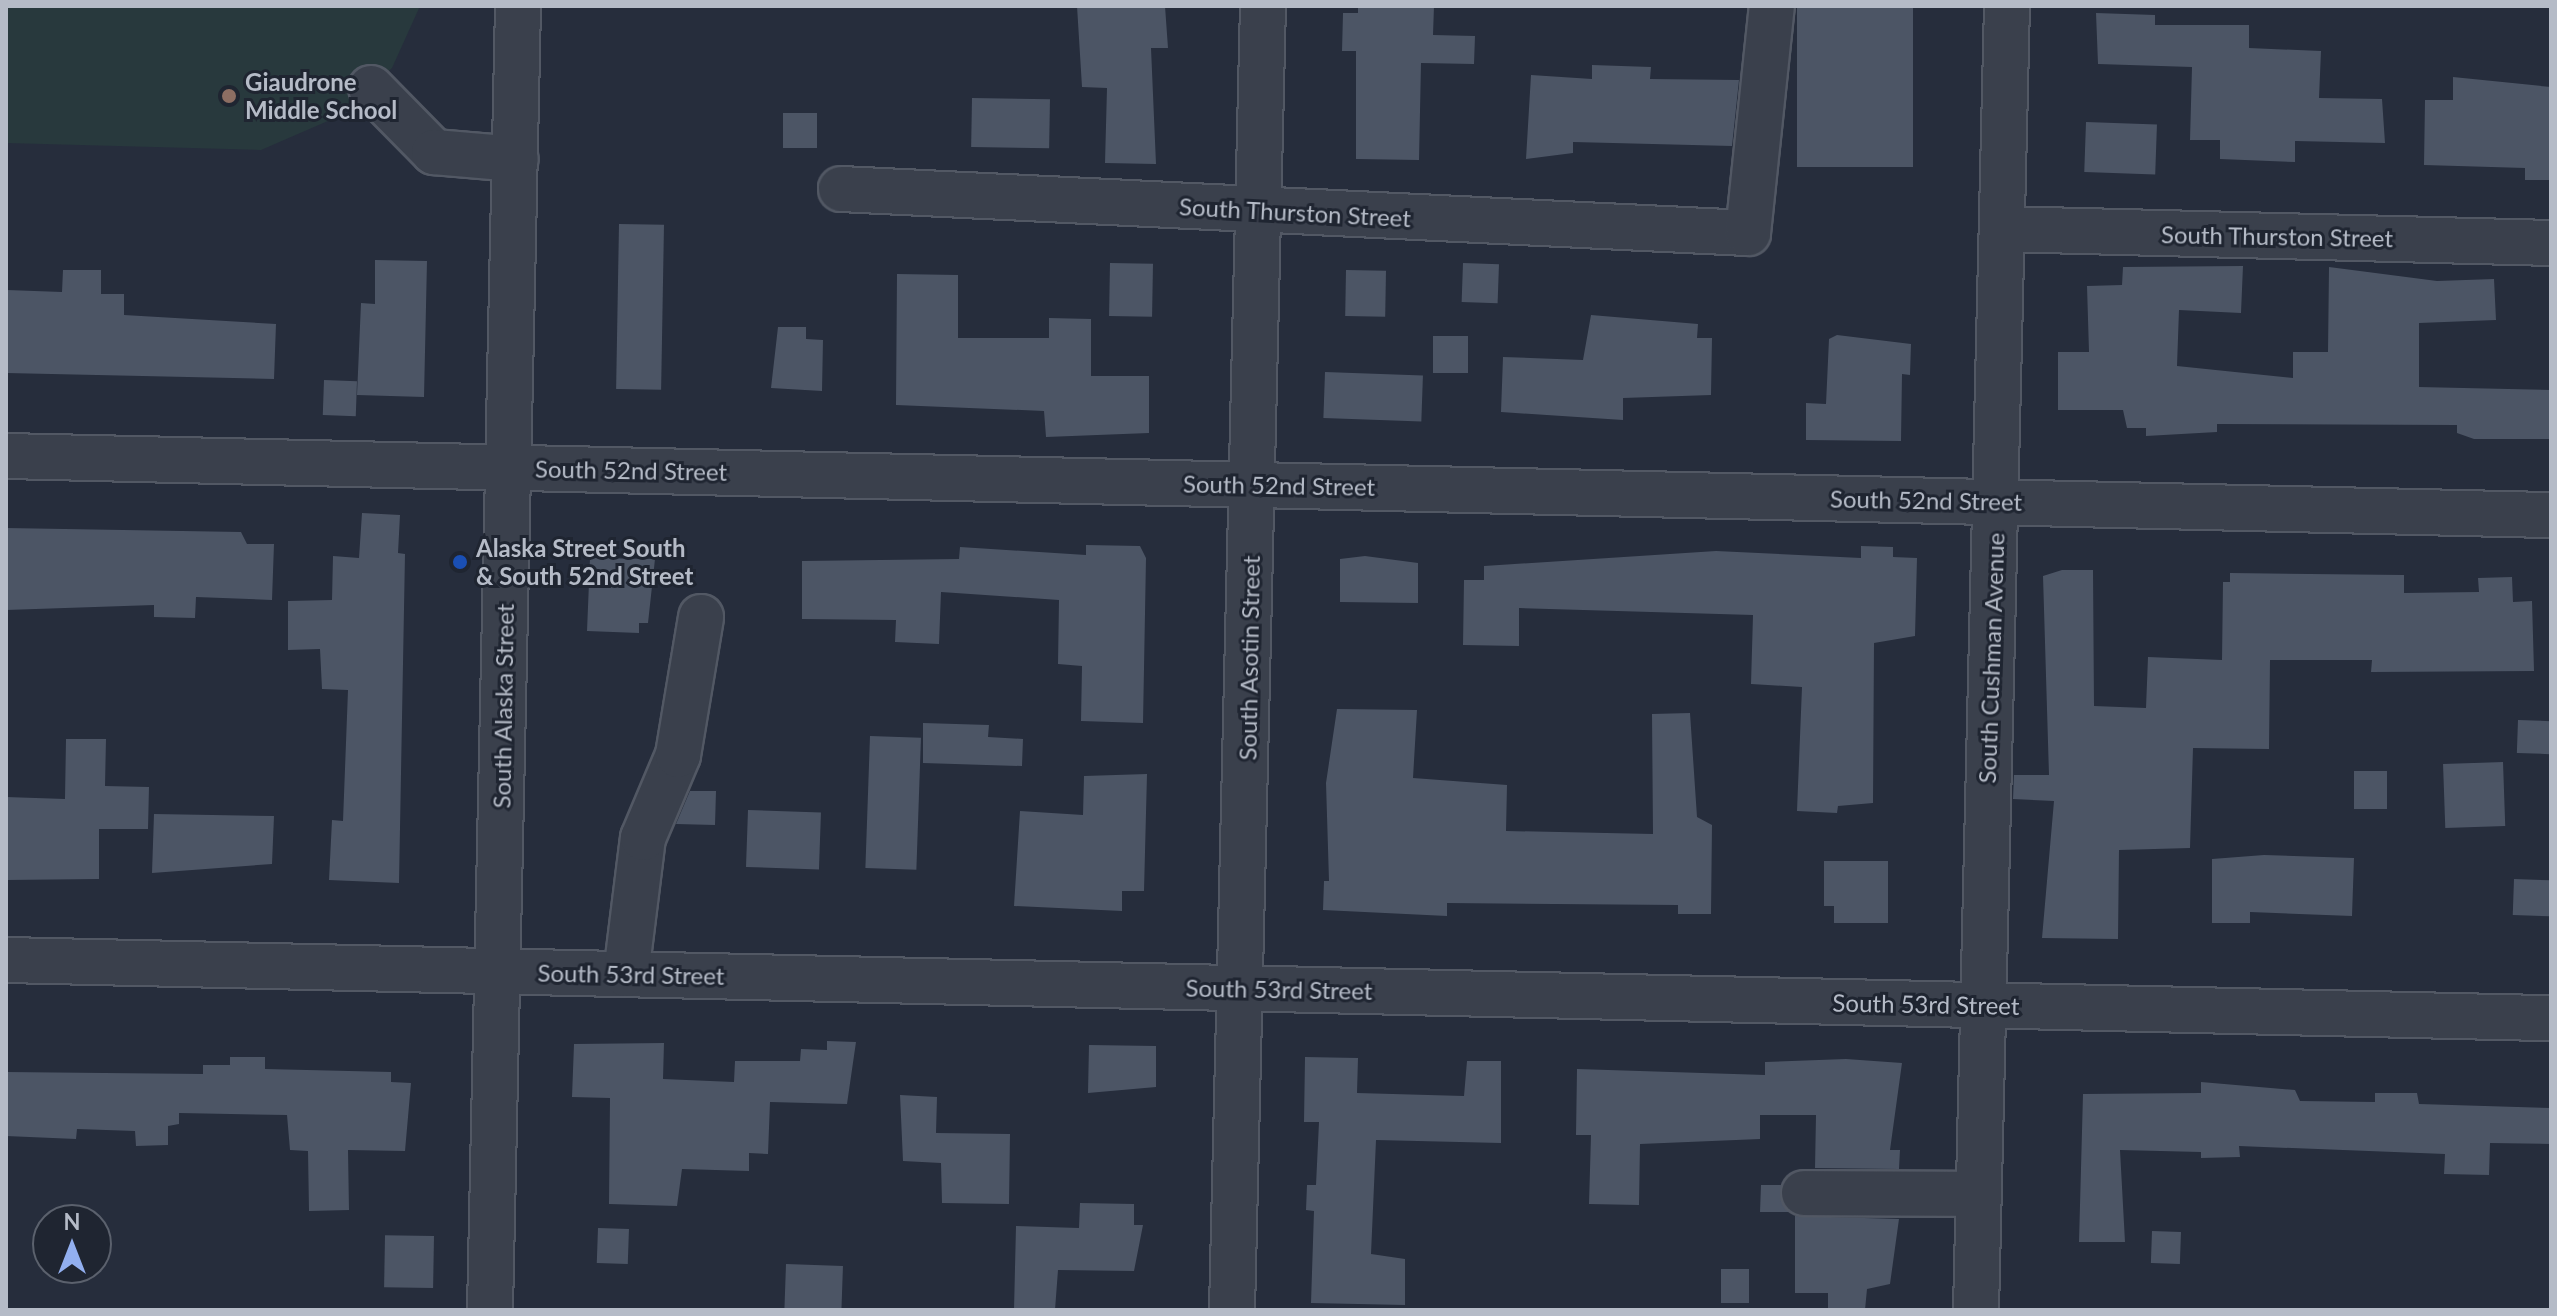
<!DOCTYPE html>
<html>
<head>
<meta charset="utf-8">
<style>
  body { margin:0 }
  #map { position:relative; width:2557px; height:1316px; overflow:hidden; background:#262d3c; font-family:Lato,sans-serif }
  div>[style] { position:absolute }
  [style*='--x'] { left:calc(var(--x)*1px); top:calc(var(--y)*1px); width:calc(var(--w)*1px); rotate:calc(var(--a)*1deg) }
  .green>* { inset:0; background:#28393d }
  .building>* { inset:0; background:#4c5565; transform-origin:0 0 }
  .roads { filter:drop-shadow(2px 0 #525864) drop-shadow(-2px 0 #525864) drop-shadow(0 2px #525864) drop-shadow(0 -2px #525864) }
  .minor>* { height:44px; margin:-22px; padding:0 22px; transform-origin:22px; border-radius:22px; background:#3a404c }
  .dots>* { width:22px; height:22px; translate:-50% -50%; box-sizing:border-box; border:4px solid #1f2531; border-radius:50% }
  span { translate:-50% -50%; white-space:nowrap; text-align:center; line-height:1.15; -webkit-text-stroke:6px #1f2531; paint-order:stroke }
  .poi-label { font-size:24px; color:#b5bbc7; font-weight:700 }
  .left { translate:0 -50%; text-align:left }
  .street-label { font-size:24px; color:#b5bbc7 }
  .frame { position:absolute; inset:0; border:8px solid #b5bbc7; pointer-events:none }
  .north { position:absolute; left:32px; top:1204px; width:80px; height:80px; box-sizing:border-box; background:#1f2531; border:2px solid #5b616d; border-radius:50%; rotate:0deg; font-size:22px; font-weight:700; line-height:32px; text-align:center; color:#b5bbc7 }
  .north::after { content:''; display:block; margin:auto; width:28px; height:36px; background:#92afef; clip-path:polygon(50% 0,100% 100%,50% 72%,0 100%) }
</style>
</head>
<body>
<div id="map">
  <div class="green">
    <div style="clip-path:polygon(6px 6px,420px 6px,392px 68px,344px 114px,261px 150px,6px 143px)"></div>
  </div>
  <div class="building">
    <div style="clip-path:polygon(1077px 6px,1165px 6px,1168px 48px,1151px 48px,1156px 164px,1105px 163px,1107px 88px,1082px 87px)"></div>
    <div style="clip-path:polygon(1358px 6px,1434px 6px,1433px 35px,1475px 36px,1474px 64px,1421px 63px,1419px 160px,1356px 159px,1356px 51px,1342px 51px,1343px 13px,1358px 13px)"></div>
    <div style="left:1797px;top:6px;width:116px;height:161px"></div>
    <div style="clip-path:polygon(2096px 13px,2155px 15px,2155px 25px,2249px 25px,2249px 48px,2321px 51px,2319px 98px,2382px 99px,2385px 143px,2295px 141px,2295px 162px,2220px 159px,2220px 140px,2190px 140px,2192px 67px,2098px 64px)"></div>
    <div style="clip-path:polygon(1592px 65px,1651px 67px,1650px 79px,1739px 80px,1732px 146px,1573px 142px,1573px 153px,1526px 159px,1531px 75px,1592px 79px)"></div>
    <div style="clip-path:polygon(2453px 77px,2551px 87px,2551px 180px,2525px 180px,2525px 168px,2424px 165px,2425px 100px,2453px 100px)"></div>
    <div style="left:972px;top:98px;width:78px;height:49px;rotate:1deg"></div>
    <div style="left:783px;top:113px;width:34px;height:35px"></div>
    <div style="left:2086px;top:122px;width:71px;height:50px;rotate:2deg"></div>
    <div style="left:619px;top:224px;width:45px;height:165px;rotate:1deg"></div>
    <div style="clip-path:polygon(375px 260px,427px 261px,424px 397px,357px 395px,361px 303px,375px 304px)"></div>
    <div style="left:1110px;top:263px;width:43px;height:53px;rotate:1deg"></div>
    <div style="left:1463px;top:263px;width:36px;height:39px;rotate:2deg"></div>
    <div style="clip-path:polygon(2243px 266px,2241px 313px,2179px 310px,2177px 366px,2293px 378px,2293px 352px,2328px 352px,2329px 267px,2437px 281px,2494px 279px,2496px 320px,2419px 323px,2419px 387px,2551px 390px,2551px 439px,2474px 439px,2457px 433px,2457px 425px,2217px 424px,2217px 432px,2146px 436px,2146px 428px,2127px 428px,2123px 410px,2058px 410px,2058px 352px,2089px 352px,2087px 286px,2122px 285px,2123px 267px)"></div>
    <div style="clip-path:polygon(63px 270px,101px 270px,101px 294px,124px 294px,124px 315px,276px 324px,274px 379px,6px 373px,7px 290px,62px 292px)"></div>
    <div style="left:1346px;top:270px;width:40px;height:46px;rotate:1deg"></div>
    <div style="clip-path:polygon(897px 274px,958px 275px,958px 338px,1049px 338px,1049px 318px,1091px 319px,1091px 376px,1149px 376px,1149px 433px,1046px 437px,1044px 411px,896px 405px)"></div>
    <div style="clip-path:polygon(1591px 315px,1698px 324px,1697px 338px,1712px 338px,1711px 395px,1623px 398px,1623px 420px,1501px 412px,1503px 357px,1583px 360px)"></div>
    <div style="clip-path:polygon(778px 327px,806px 327px,806px 339px,823px 340px,822px 391px,771px 388px)"></div>
    <div style="clip-path:polygon(1837px 335px,1911px 344px,1910px 375px,1902px 374px,1901px 441px,1806px 440px,1806px 403px,1826px 404px,1829px 339px)"></div>
    <div style="left:1433px;top:336px;width:35px;height:37px"></div>
    <div style="left:1325px;top:372px;width:98px;height:46px;rotate:2deg"></div>
    <div style="left:324px;top:380px;width:33px;height:35px;rotate:2deg"></div>
    <div style="clip-path:polygon(362px 513px,400px 515px,398px 553px,405px 554px,399px 883px,329px 880px,332px 820px,343px 821px,348px 690px,322px 689px,320px 649px,288px 650px,288px 601px,332px 600px,333px 556px,359px 558px)"></div>
    <div style="clip-path:polygon(6px 528px,241px 532px,247px 544px,274px 544px,272px 600px,196px 597px,195px 618px,154px 617px,154px 605px,6px 610px)"></div>
    <div style="clip-path:polygon(1086px 545px,1140px 546px,1146px 558px,1143px 723px,1081px 721px,1082px 666px,1058px 664px,1059px 600px,941px 592px,939px 644px,895px 642px,896px 620px,802px 619px,802px 561px,959px 559px,960px 547px,1086px 555px)"></div>
    <div style="clip-path:polygon(1861px 546px,1893px 547px,1893px 557px,1917px 558px,1915px 636px,1874px 643px,1873px 803px,1838px 806px,1837px 813px,1797px 811px,1802px 687px,1751px 684px,1753px 615px,1519px 608px,1519px 646px,1463px 645px,1464px 580px,1484px 580px,1484px 566px,1716px 551px,1861px 558px)"></div>
    <div style="clip-path:polygon(1365px 556px,1418px 563px,1418px 603px,1340px 602px,1340px 559px)"></div>
    <div style="clip-path:polygon(590px 558px,655px 559px,648px 623px,639px 623px,639px 633px,587px 631px)"></div>
    <div style="clip-path:polygon(2062px 570px,2093px 570px,2094px 706px,2146px 708px,2148px 657px,2222px 660px,2223px 582px,2230px 582px,2230px 573px,2404px 575px,2404px 593px,2479px 592px,2478px 578px,2512px 577px,2513px 602px,2532px 601px,2534px 671px,2371px 672px,2372px 660px,2270px 660px,2269px 749px,2193px 748px,2190px 848px,2119px 850px,2118px 939px,2042px 938px,2054px 801px,2013px 799px,2014px 775px,2049px 775px,2043px 576px)"></div>
    <div style="clip-path:polygon(1337px 709px,1417px 710px,1413px 778px,1507px 785px,1506px 831px,1653px 834px,1652px 714px,1690px 713px,1697px 817px,1712px 825px,1711px 914px,1678px 914px,1678px 905px,1447px 903px,1447px 916px,1323px 910px,1324px 881px,1329px 881px,1326px 783px)"></div>
    <div style="left:2518px;top:720px;width:33px;height:33px;rotate:2deg"></div>
    <div style="clip-path:polygon(923px 723px,989px 725px,988px 737px,1023px 739px,1022px 766px,923px 763px)"></div>
    <div style="left:870px;top:736px;width:51px;height:132px;rotate:2deg"></div>
    <div style="clip-path:polygon(66px 739px,106px 739px,105px 786px,149px 787px,148px 829px,99px 829px,99px 879px,6px 880px,6px 797px,65px 799px)"></div>
    <div style="left:2503px;top:762px;width:64px;height:60px;rotate:88deg"></div>
    <div style="left:2354px;top:771px;width:33px;height:38px"></div>
    <div style="clip-path:polygon(1147px 774px,1144px 891px,1122px 891px,1122px 911px,1014px 906px,1020px 811px,1083px 815px,1084px 776px)"></div>
    <div style="clip-path:polygon(690px 791px,716px 791px,715px 825px,676px 824px)"></div>
    <div style="left:748px;top:810px;width:73px;height:57px;rotate:2deg"></div>
    <div style="clip-path:polygon(154px 814px,274px 816px,272px 864px,152px 873px)"></div>
    <div style="clip-path:polygon(2264px 855px,2354px 858px,2352px 916px,2250px 912px,2250px 923px,2212px 923px,2212px 859px)"></div>
    <div style="clip-path:polygon(1824px 861px,1888px 861px,1888px 923px,1834px 923px,1834px 906px,1824px 906px)"></div>
    <div style="left:2514px;top:879px;width:37px;height:36px;rotate:2deg"></div>
    <div style="clip-path:polygon(827px 1041px,856px 1042px,847px 1104px,770px 1102px,768px 1154px,749px 1153px,749px 1171px,682px 1169px,677px 1206px,609px 1204px,610px 1098px,572px 1097px,574px 1044px,664px 1043px,663px 1079px,734px 1082px,735px 1061px,800px 1061px,801px 1049px,827px 1050px)"></div>
    <div style="clip-path:polygon(1089px 1045px,1156px 1046px,1156px 1087px,1088px 1093px)"></div>
    <div style="clip-path:polygon(230px 1057px,265px 1057px,265px 1069px,391px 1072px,391px 1082px,411px 1083px,405px 1151px,348px 1150px,349px 1210px,309px 1211px,308px 1151px,290px 1150px,287px 1115px,179px 1113px,179px 1124px,168px 1126px,168px 1145px,136px 1146px,135px 1131px,77px 1129px,76px 1139px,6px 1136px,6px 1072px,203px 1074px,203px 1065px,230px 1065px)"></div>
    <div style="clip-path:polygon(1305px 1057px,1358px 1058px,1357px 1093px,1464px 1096px,1467px 1061px,1501px 1061px,1501px 1143px,1376px 1140px,1371px 1254px,1405px 1259px,1405px 1305px,1311px 1303px,1314px 1211px,1306px 1210px,1307px 1185px,1316px 1185px,1319px 1122px,1304px 1122px)"></div>
    <div style="clip-path:polygon(1846px 1059px,1902px 1063px,1890px 1150px,1900px 1150px,1899px 1169px,1815px 1168px,1816px 1115px,1760px 1115px,1760px 1139px,1640px 1144px,1639px 1205px,1589px 1204px,1591px 1135px,1576px 1135px,1577px 1069px,1765px 1075px,1765px 1062px)"></div>
    <div style="clip-path:polygon(2201px 1082px,2295px 1090px,2300px 1101px,2375px 1102px,2375px 1093px,2417px 1093px,2419px 1104px,2551px 1108px,2551px 1144px,2490px 1143px,2489px 1175px,2444px 1174px,2445px 1154px,2239px 1146px,2240px 1157px,2201px 1158px,2201px 1152px,2120px 1150px,2125px 1242px,2079px 1242px,2083px 1094px,2201px 1093px)"></div>
    <div style="clip-path:polygon(900px 1095px,937px 1097px,936px 1133px,1010px 1134px,1009px 1204px,942px 1203px,941px 1163px,903px 1161px)"></div>
    <div style="clip-path:polygon(1761px 1185px,1781px 1185px,1789px 1212px,1760px 1212px)"></div>
    <div style="clip-path:polygon(1080px 1203px,1134px 1204px,1134px 1225px,1143px 1225px,1134px 1271px,1058px 1270px,1055px 1310px,1014px 1310px,1016px 1226px,1079px 1228px)"></div>
    <div style="clip-path:polygon(1795px 1216px,1899px 1219px,1890px 1284px,1867px 1289px,1865px 1310px,1828px 1310px,1828px 1293px,1795px 1293px)"></div>
    <div style="left:598px;top:1228px;width:31px;height:35px;rotate:2deg"></div>
    <div style="left:2152px;top:1231px;width:29px;height:32px;rotate:2deg"></div>
    <div style="left:434px;top:1236px;width:52px;height:49px;rotate:91deg"></div>
    <div style="left:786px;top:1264px;width:57px;height:46px;rotate:2deg"></div>
    <div style="left:1721px;top:1269px;width:28px;height:34px"></div>
  </div>
  <div class="roads">
    <div class="minor">
      <div style="--x:371;--y:88;--w:90;--a:45.5"></div>
      <div style="--x:434;--y:152;--w:82;--a:4.9"></div>
      <div style="--x:841;--y:189;--w:908;--a:2.78"></div>
      <div style="--x:1748;--y:233;--w:228;--a:-84"></div>
      <div style="--x:2003;--y:229;--w:548;--a:1.46"></div>
      <div style="--x:6;--y:456;--w:2546;--a:1.33"></div>
      <div style="--x:6;--y:960;--w:2546;--a:1.31"></div>
      <div style="--x:626;--y:974;--w:137;--a:-82.9"></div>
      <div style="--x:643;--y:838;--w:90;--a:-67.1"></div>
      <div style="--x:678;--y:755;--w:140;--a:-80.5"></div>
      <div style="--x:1804;--y:1193;--w:174;--a:0.3"></div>
      <div style="--x:490;--y:1310;--w:1304;--a:-88.77"></div>
      <div style="--x:1232;--y:1310;--w:1304;--a:-88.64"></div>
      <div style="--x:1976;--y:1310;--w:1304;--a:-88.64"></div>
    </div>
  </div>
  <div class="dots">
    <div style="left:229px;top:96px;background:#8d6e63"></div>
    <div style="left:460px;top:562px;background:#1a4fb4"></div>
  </div>
  <div class="poi-label">
    <span class="left" style="left:245px;top:96px">Giaudrone<br>Middle School</span>
    <span class="left" style="left:476px;top:562px">Alaska Street South<br>&amp; South 52nd Street</span>
  </div>
  <div class="street-label">
    <span style="left:1295px;top:212px;rotate:3deg">South Thurston Street</span>
    <span style="left:2277px;top:236px;rotate:1deg">South Thurston Street</span>
    <span style="left:631px;top:470px;rotate:1deg">South 52nd Street</span>
    <span style="left:1279px;top:485px;rotate:1deg">South 52nd Street</span>
    <span style="left:1926px;top:500px;rotate:1deg">South 52nd Street</span>
    <span style="left:1249px;top:658px;rotate:-89deg">South Asotin Street</span>
    <span style="left:1991px;top:658px;rotate:-88deg">South Cushman Avenue</span>
    <span style="left:503px;top:706px;rotate:-89deg">South Alaska Street</span>
    <span style="left:631px;top:974px;rotate:1deg">South 53rd Street</span>
    <span style="left:1279px;top:989px;rotate:1deg">South 53rd Street</span>
    <span style="left:1926px;top:1004px;rotate:1deg">South 53rd Street</span>
  </div>
  <div class="frame"></div>
  <div class="north">N</div>
</div>
</body>
</html>
